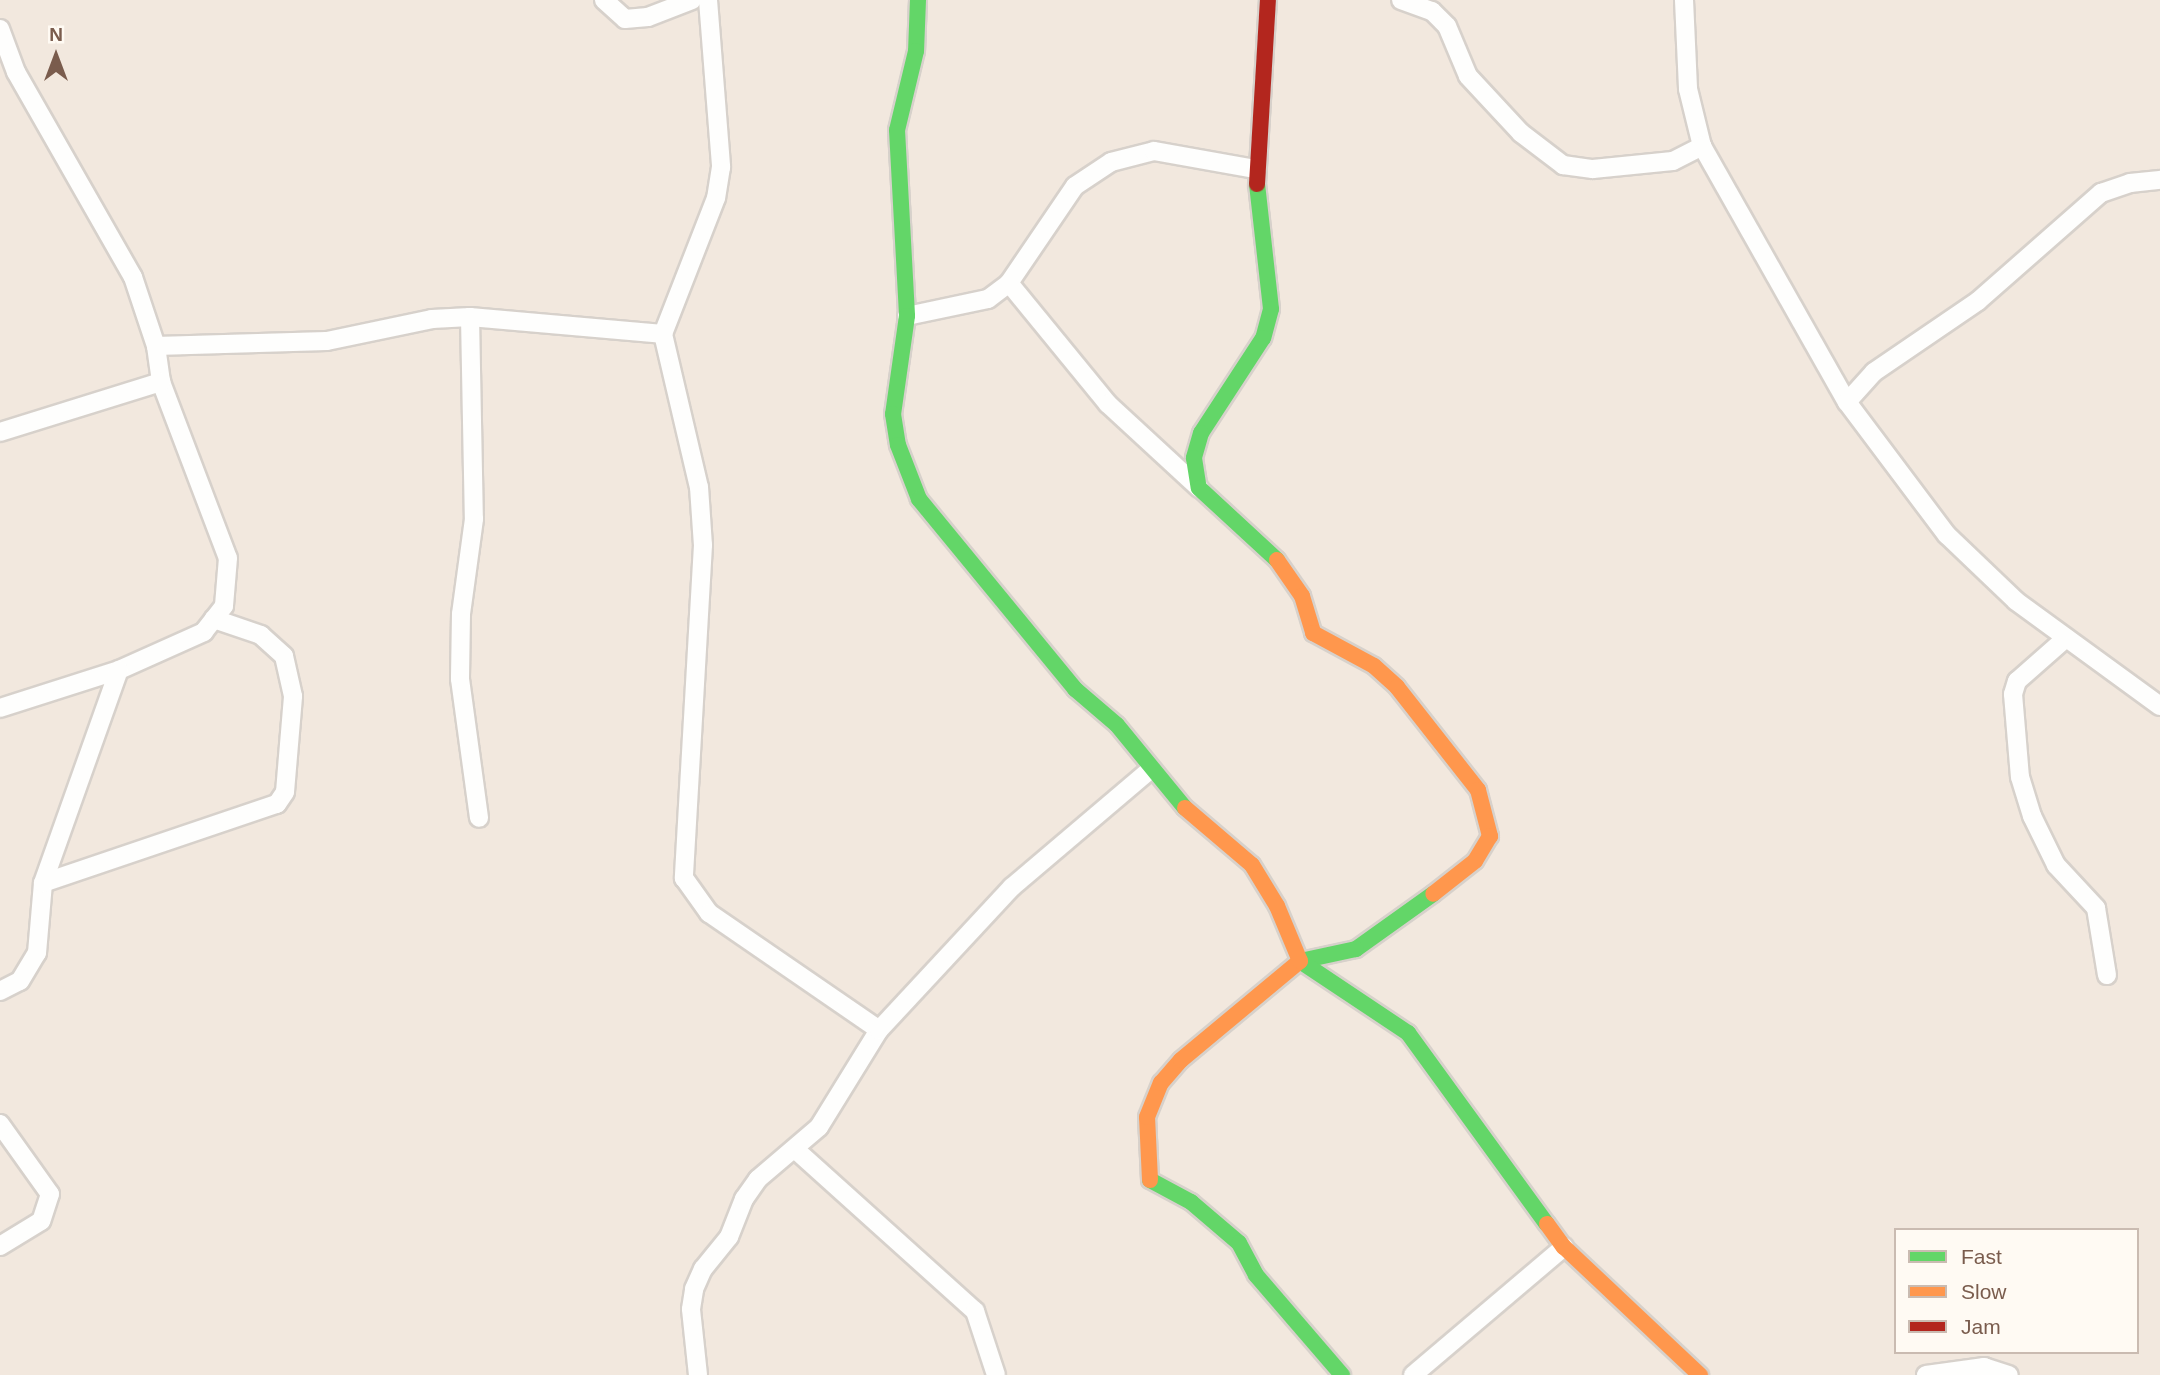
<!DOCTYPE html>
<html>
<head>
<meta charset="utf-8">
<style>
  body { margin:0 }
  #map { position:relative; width:2160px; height:1375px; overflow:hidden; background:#f9f5f0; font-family:Arial,sans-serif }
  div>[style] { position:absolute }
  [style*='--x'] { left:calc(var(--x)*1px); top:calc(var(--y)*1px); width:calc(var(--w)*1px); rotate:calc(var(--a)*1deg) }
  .residential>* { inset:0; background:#f2e8de }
  .roads { filter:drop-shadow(2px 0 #d7d1cb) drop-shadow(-2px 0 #d7d1cb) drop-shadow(0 2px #d7d1cb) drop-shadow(0 -2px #d7d1cb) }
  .street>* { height:18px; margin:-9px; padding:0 9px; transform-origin:9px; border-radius:9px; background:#fefefd }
  .fast>* { height:16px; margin:-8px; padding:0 8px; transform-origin:8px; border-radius:8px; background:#63d668 }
  .slow>* { height:16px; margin:-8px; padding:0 8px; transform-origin:8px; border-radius:8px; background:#ff974d }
  .jam>* { height:16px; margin:-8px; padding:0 8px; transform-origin:8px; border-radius:8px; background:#b3261e }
  span { translate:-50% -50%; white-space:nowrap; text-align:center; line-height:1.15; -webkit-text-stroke:6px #fffaf3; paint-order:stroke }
  .legend { position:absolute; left:1894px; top:1228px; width:245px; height:126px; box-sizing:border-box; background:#fffaf3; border:2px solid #cabbb1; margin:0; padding:9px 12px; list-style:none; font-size:21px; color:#7a5c4d }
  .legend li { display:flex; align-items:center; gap:14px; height:35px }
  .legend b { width:35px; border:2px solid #cabbb1 }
  .north { position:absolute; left:21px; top:21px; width:70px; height:70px; -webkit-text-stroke:5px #fffaf3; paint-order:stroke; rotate:0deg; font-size:19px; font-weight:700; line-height:28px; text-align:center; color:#7a5c4d }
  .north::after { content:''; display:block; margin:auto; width:24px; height:32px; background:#7a5c4d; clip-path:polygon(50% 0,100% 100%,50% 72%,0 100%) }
</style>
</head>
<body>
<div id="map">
  <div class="residential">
    <div style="clip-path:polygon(evenodd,0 0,2160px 0,2160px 1375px,0 1375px,0 0,1896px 1230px,2137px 1230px,2137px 1352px,1896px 1352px,1896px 1230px)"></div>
  </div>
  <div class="roads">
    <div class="street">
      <div style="--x:604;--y:0;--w:28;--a:42"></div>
      <div style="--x:625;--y:19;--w:23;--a:-5"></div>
      <div style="--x:648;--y:17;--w:47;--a:-21.1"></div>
      <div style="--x:708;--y:0;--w:168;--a:85.5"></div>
      <div style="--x:721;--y:167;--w:31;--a:99"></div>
      <div style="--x:716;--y:198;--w:146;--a:111.3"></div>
      <div style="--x:663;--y:334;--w:157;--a:76.8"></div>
      <div style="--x:699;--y:487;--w:58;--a:86.1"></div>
      <div style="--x:703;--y:545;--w:334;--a:93.3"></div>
      <div style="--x:684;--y:878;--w:43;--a:54.5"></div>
      <div style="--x:709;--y:913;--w:206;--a:34.5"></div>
      <div style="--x:1401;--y:0;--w:33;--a:20"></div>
      <div style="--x:1432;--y:11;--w:21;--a:45"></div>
      <div style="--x:1447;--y:26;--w:54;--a:67.2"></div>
      <div style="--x:1468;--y:76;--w:78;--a:47.1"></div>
      <div style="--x:1521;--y:133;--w:53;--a:37.3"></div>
      <div style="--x:1563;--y:165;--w:30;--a:8"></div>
      <div style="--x:1593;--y:169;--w:80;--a:-5.7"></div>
      <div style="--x:1673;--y:161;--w:33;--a:-27"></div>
      <div style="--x:1684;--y:0;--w:89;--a:87.4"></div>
      <div style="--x:1688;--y:89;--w:59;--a:76.2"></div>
      <div style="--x:1702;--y:146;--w:294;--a:60.5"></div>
      <div style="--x:1847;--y:402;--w:166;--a:53.1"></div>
      <div style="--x:1947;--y:535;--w:95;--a:43.7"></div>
      <div style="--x:2016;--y:601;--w:178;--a:36.1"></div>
      <div style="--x:0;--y:29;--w:46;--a:69.6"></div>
      <div style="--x:16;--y:72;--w:236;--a:60.3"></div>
      <div style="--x:133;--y:277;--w:73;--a:71.6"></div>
      <div style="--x:156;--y:346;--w:36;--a:82"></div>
      <div style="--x:161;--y:382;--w:188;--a:69.2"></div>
      <div style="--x:228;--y:558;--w:48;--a:94.8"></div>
      <div style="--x:224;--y:606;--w:33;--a:128"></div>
      <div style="--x:204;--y:632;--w:93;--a:155.9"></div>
      <div style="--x:119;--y:670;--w:125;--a:162.3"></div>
      <div style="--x:1009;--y:283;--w:156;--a:50.7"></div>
      <div style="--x:1108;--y:404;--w:124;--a:42.7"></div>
      <div style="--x:907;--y:316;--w:83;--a:-11.9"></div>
      <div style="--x:988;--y:299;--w:26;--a:-37"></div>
      <div style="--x:1009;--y:283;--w:117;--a:-55.8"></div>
      <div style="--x:1075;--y:186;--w:43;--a:-33.7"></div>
      <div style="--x:1111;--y:162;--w:44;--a:-14.3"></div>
      <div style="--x:1154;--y:151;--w:103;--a:10.1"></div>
      <div style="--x:470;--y:317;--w:202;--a:88.9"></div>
      <div style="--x:474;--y:519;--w:96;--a:97.8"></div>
      <div style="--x:461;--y:614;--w:65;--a:90.9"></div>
      <div style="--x:460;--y:679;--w:140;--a:82.2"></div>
      <div style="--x:156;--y:346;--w:171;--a:-1.7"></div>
      <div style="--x:327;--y:341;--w:107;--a:-11.8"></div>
      <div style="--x:432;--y:319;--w:38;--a:-3"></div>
      <div style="--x:470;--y:317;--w:194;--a:5"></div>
      <div style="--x:1847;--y:402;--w:40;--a:-48"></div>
      <div style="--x:1874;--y:372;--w:126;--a:-34.3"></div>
      <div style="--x:1978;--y:301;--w:164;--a:-41.3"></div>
      <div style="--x:2101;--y:193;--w:31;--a:-19"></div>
      <div style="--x:2130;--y:183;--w:30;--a:-6"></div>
      <div style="--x:0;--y:432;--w:169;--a:-17.3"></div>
      <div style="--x:2066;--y:638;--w:65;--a:138.7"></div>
      <div style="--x:2017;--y:681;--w:14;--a:107"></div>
      <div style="--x:2013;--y:694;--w:83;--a:85.2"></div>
      <div style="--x:2020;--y:777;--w:41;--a:72.9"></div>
      <div style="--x:2032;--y:816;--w:55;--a:63.9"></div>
      <div style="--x:2056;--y:865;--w:59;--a:47.1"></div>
      <div style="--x:2096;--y:908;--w:68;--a:80.7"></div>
      <div style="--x:43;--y:883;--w:247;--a:-18.7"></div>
      <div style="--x:277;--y:804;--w:14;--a:-56"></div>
      <div style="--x:285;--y:792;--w:96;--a:-85.2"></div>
      <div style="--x:293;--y:696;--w:41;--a:-102.7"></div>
      <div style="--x:284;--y:656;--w:31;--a:-138"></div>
      <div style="--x:261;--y:635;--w:50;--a:-161.2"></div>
      <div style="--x:0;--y:991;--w:22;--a:-27"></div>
      <div style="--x:20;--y:981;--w:33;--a:-59"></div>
      <div style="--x:37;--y:953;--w:70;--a:-85.1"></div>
      <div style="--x:43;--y:883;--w:226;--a:-70.4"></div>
      <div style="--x:0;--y:1124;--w:86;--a:54.5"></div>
      <div style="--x:50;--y:1194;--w:28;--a:108"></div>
      <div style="--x:41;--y:1221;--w:48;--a:148.6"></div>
      <div style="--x:796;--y:1150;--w:241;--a:42"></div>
      <div style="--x:975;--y:1311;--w:67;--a:71.8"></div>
      <div style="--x:698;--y:1375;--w:66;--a:-96.1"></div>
      <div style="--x:691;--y:1309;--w:20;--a:-81"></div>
      <div style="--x:694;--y:1289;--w:22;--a:-66"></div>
      <div style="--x:703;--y:1269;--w:41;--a:-50.9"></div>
      <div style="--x:729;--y:1237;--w:41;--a:-68.5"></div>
      <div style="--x:744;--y:1199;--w:24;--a:-55"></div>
      <div style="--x:758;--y:1179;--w:80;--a:-40.4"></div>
      <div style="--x:819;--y:1127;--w:114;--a:-58.3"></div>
      <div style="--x:879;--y:1030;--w:195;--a:-47.1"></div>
      <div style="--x:1012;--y:887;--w:182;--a:-40.3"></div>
      <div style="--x:1413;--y:1375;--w:198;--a:-40.3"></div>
      <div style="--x:1926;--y:1375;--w:59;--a:-7.9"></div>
      <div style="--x:1984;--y:1367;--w:26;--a:18"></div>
    </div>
    <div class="fast">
      <div style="--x:918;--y:0;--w:51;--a:92.2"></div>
      <div style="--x:916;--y:51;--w:81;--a:103.5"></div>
      <div style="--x:897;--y:130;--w:186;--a:86.9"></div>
      <div style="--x:907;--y:316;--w:99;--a:98.1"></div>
      <div style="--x:893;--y:414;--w:31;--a:81"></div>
      <div style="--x:898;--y:445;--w:58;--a:68.7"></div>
      <div style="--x:919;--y:499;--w:246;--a:50.6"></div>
      <div style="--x:1075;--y:689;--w:55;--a:40.6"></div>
      <div style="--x:1117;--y:725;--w:107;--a:50.7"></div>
      <div style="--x:1257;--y:184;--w:126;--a:83.6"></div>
      <div style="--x:1271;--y:309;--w:30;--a:105"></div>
      <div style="--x:1263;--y:338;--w:113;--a:123.1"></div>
      <div style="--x:1201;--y:433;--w:26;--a:106"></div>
      <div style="--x:1194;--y:458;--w:30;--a:81"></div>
      <div style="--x:1199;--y:488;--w:106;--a:42.7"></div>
      <div style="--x:1433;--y:894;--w:95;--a:144.5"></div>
      <div style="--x:1356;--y:949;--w:57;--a:167.9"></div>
      <div style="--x:1300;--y:961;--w:130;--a:33.7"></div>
      <div style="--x:1408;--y:1033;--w:236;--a:54"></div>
      <div style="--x:1150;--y:1180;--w:47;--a:28.2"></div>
      <div style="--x:1191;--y:1202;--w:63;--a:40.5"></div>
      <div style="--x:1239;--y:1243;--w:36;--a:62"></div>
      <div style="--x:1256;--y:1275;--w:132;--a:49.3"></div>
    </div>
    <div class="slow">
      <div style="--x:1277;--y:560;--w:44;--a:55.2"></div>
      <div style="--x:1302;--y:596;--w:39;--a:73"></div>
      <div style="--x:1313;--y:633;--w:69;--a:28.4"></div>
      <div style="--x:1374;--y:666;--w:31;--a:42"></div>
      <div style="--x:1397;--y:687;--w:131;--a:51.8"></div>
      <div style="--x:1478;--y:790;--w:48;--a:75.4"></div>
      <div style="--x:1490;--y:836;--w:29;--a:121"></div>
      <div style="--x:1475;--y:861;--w:53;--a:141.8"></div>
      <div style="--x:1150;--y:1180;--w:63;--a:-92.7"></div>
      <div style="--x:1147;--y:1117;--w:37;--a:-68"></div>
      <div style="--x:1161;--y:1083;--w:30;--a:-49"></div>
      <div style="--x:1181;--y:1060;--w:155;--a:-39.8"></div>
      <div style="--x:1300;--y:961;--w:60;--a:-112.7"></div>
      <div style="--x:1277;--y:906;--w:48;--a:-121.4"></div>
      <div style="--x:1252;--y:865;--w:88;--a:-139.6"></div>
      <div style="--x:1547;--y:1224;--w:29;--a:54"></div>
      <div style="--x:1564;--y:1247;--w:187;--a:43.3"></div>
    </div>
    <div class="jam">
      <div style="--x:1257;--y:184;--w:184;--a:-86.6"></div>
    </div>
  </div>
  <ul class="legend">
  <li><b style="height:9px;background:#63d668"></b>Fast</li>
  <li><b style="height:9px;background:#ff974d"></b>Slow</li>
  <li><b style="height:9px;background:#b3261e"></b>Jam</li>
  </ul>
  <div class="north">N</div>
</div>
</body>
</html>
